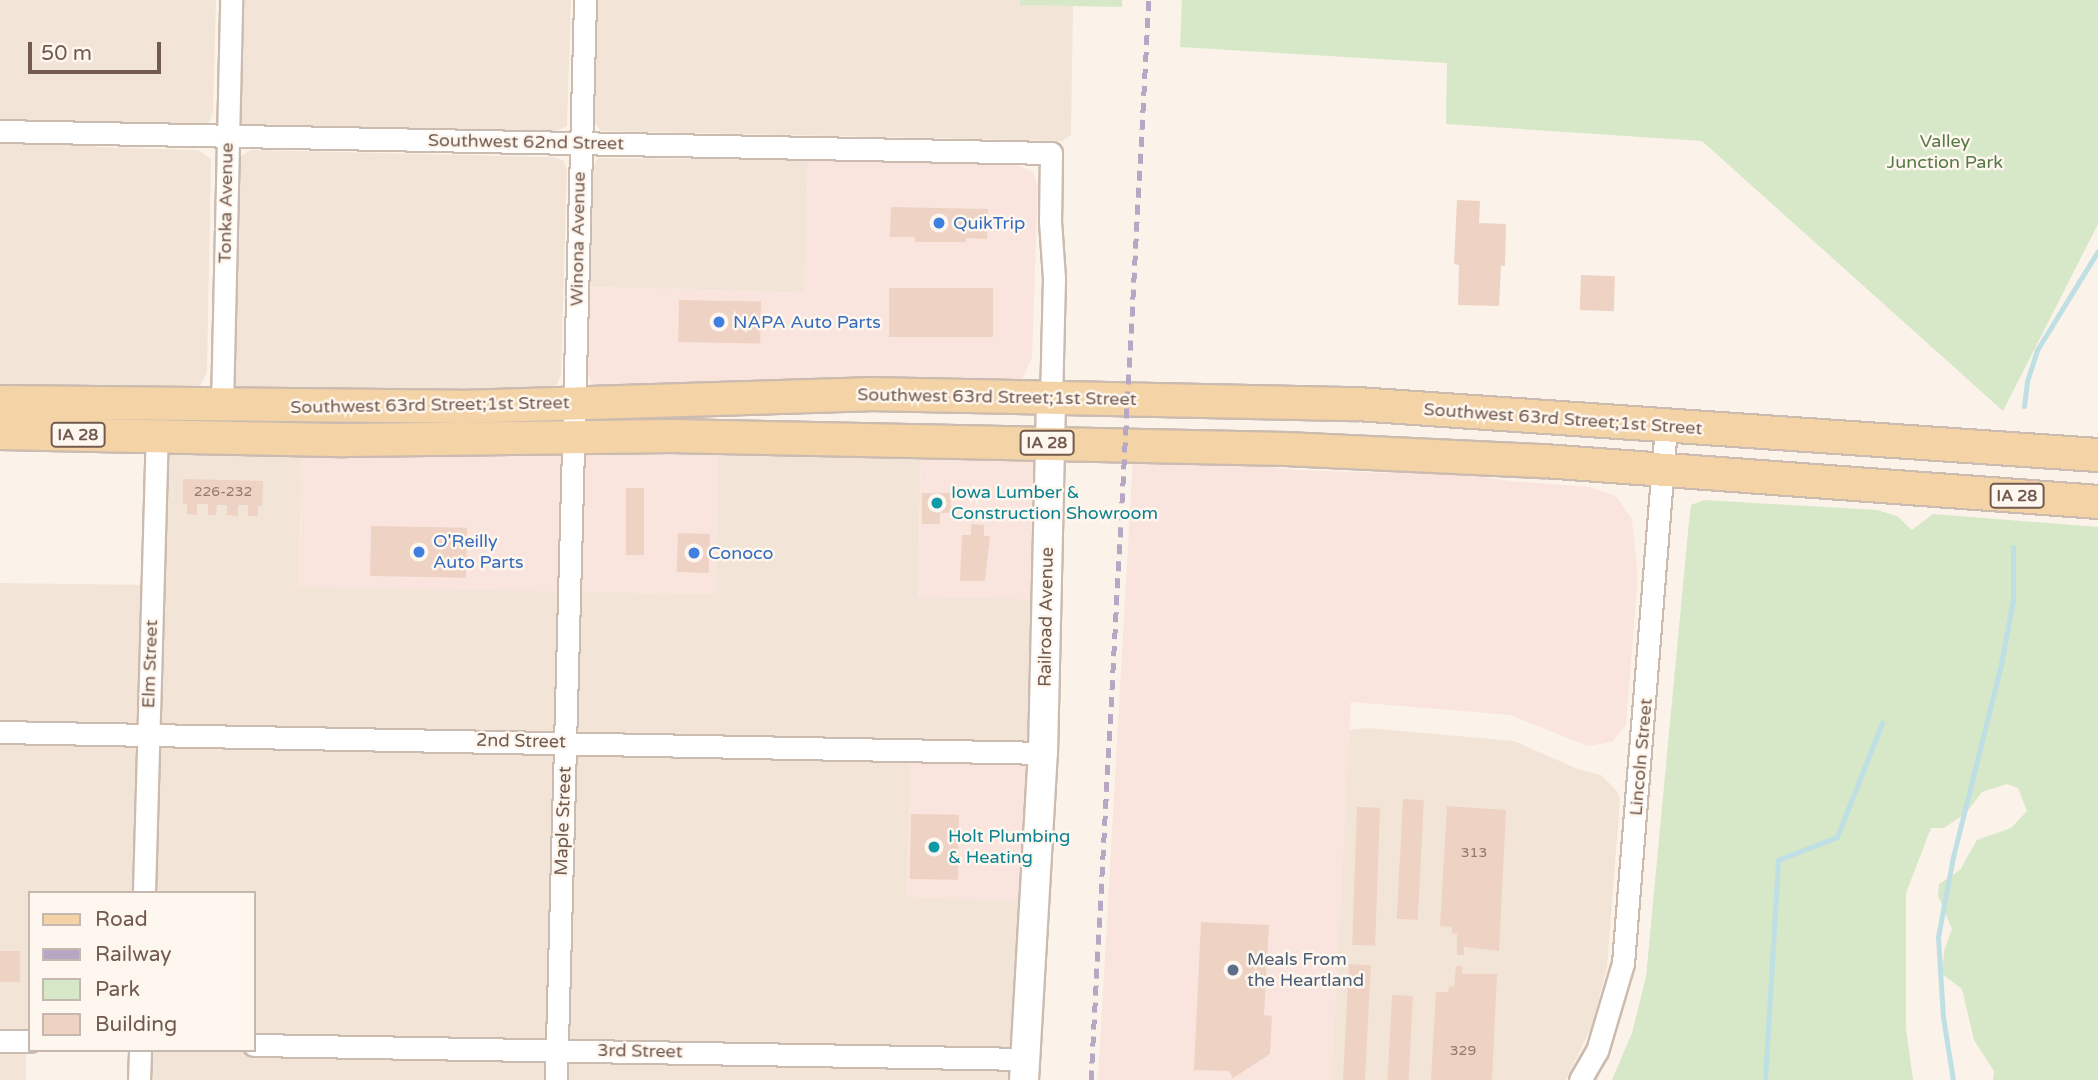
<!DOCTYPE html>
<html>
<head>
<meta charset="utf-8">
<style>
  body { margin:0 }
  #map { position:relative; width:2098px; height:1080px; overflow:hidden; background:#fbf3e9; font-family:"Varela Round",sans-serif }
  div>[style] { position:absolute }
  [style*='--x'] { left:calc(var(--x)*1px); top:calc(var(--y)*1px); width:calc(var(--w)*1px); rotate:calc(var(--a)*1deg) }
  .residential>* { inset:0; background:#f2e5d8 }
  .commercial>* { inset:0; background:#fae5de; transform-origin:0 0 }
  .green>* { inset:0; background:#d6e8c8 }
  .stream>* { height:5px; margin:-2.5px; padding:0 2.5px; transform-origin:2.5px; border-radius:2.5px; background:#bedfe3 }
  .building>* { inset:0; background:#eed2c3; transform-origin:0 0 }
  .roads { filter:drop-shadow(2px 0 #ccbbaf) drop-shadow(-2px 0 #ccbbaf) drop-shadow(0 2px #ccbbaf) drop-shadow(0 -2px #ccbbaf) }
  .street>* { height:21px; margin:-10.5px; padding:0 10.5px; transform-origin:10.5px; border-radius:10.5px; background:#fff }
  .secondary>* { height:28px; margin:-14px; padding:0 14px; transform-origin:14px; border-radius:14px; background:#fff }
  .primary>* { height:32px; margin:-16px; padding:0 16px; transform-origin:16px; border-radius:16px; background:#f4d4a7 }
  .rail>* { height:5px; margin-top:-2.5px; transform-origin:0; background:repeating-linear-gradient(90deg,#b6a7c4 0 10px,transparent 0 17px) }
  .dots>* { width:19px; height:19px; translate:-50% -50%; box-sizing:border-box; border:4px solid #fef7ef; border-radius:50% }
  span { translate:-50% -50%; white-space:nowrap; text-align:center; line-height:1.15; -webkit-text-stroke:5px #fef7ef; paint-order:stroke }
  .number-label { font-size:14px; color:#92786b }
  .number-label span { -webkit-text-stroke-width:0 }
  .shield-label span { padding:2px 5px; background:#fef7ef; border:2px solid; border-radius:5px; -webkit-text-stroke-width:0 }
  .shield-label { font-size:16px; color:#735a4e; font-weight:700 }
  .street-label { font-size:18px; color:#735a4e }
  .park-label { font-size:18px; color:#577847 }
  .shop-label { font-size:18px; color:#366cbe }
  .left { translate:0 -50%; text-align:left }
  .culture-label { font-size:18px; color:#0d838f }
  .service-label { font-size:18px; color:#4e5e75 }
  .legend { position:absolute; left:28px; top:891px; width:228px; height:161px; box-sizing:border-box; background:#fef7ef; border:2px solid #c6b8af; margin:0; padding:9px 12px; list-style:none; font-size:21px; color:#735a4e }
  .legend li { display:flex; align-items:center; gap:14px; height:35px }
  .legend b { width:35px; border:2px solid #c6b8af }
  .scale { position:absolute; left:28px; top:42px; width:133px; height:32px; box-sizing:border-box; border:4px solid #735a4e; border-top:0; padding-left:9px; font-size:21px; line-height:24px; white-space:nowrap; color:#735a4e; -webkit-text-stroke:5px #fef7ef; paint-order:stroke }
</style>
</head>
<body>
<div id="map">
  <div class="residential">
    <div style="clip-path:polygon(0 0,216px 0,213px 113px,209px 122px,201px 125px,95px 123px,95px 147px,198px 150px,211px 159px,207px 372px,199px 389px,0 402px)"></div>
    <div style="clip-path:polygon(241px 0,571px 0,567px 126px,554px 132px,243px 124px,238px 117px)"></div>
    <div style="clip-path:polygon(596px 0,1020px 0,1020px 5px,1073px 6px,1071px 135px,1063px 141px,601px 131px,593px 121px)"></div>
    <div style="clip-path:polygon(251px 150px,553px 157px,563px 160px,567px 170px,561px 374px,557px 384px,548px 391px,241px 391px,231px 378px,238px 158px)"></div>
    <div style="clip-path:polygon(598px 158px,808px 160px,805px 293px,589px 287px,591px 170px)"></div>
    <div style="clip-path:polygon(157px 436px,302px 439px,299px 585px,715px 594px,718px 437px,921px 441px,918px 596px,1047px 599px,1043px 753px,962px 898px,1034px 899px,1024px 1080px,139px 1080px,140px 1050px,254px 1050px,254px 893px,30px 893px,30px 1041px,26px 1042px,26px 1080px,0 1080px,0 583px,152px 585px)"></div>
    <div style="clip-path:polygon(1368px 728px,1514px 741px,1578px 769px,1601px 775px,1617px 791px,1620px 800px,1607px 968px,1592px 1026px,1566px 1080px,1331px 1080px,1349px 730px)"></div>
  </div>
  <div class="commercial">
    <div style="clip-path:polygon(808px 160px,1018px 165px,1033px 172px,1038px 186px,1032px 358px,1023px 378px,1011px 383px,595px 387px,591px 383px,587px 370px,589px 287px,805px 293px)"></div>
    <div style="left:718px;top:437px;width:157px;height:416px;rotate:91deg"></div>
    <div style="left:921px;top:441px;width:130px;height:156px;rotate:1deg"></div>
    <div style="clip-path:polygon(1133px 456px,1201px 458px,1297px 470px,1386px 473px,1405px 465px,1510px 481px,1590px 487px,1616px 496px,1632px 519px,1638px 575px,1626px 725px,1612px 742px,1588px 746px,1510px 715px,1351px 702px,1331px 1080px,1098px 1080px)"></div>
    <div style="left:911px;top:748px;width:132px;height:149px;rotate:2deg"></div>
  </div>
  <div class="green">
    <div style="clip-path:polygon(1020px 0,1122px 0,1122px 7px,1020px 5px)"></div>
    <div style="clip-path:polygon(1182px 0,2098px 0,2098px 224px,2003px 411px,1702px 141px,1446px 124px,1447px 63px,1180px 47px)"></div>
    <div style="clip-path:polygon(1704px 500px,1877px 510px,1897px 516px,1912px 530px,1933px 514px,2098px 527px,2098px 1080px,1993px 1080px,1994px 1071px,1974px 1040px,1962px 989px,1942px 974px,1944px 951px,1952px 929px,1938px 896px,1939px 884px,1960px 870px,1977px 840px,2011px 828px,2027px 811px,2018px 788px,2007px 784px,1982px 792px,1966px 813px,1944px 828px,1931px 828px,1906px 893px,1906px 1029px,1913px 1080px,1612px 1080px,1632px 1033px,1646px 977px,1689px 521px,1691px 505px)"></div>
  </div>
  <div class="stream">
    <div style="--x:2024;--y:406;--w:25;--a:-83"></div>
    <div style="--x:2027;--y:381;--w:33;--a:-72"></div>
    <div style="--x:2037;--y:350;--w:116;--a:-58.4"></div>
    <div style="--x:1765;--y:1080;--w:220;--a:-86.6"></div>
    <div style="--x:1778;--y:860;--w:63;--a:-21.3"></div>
    <div style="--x:1837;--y:837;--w:123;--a:-68.5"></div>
    <div style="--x:1953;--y:1080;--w:64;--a:-99"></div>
    <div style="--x:1943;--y:1017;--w:80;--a:-93.6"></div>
    <div style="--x:1938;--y:937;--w:81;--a:-79.4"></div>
    <div style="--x:1953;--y:857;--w:199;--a:-76"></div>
    <div style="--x:2001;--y:664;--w:65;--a:-79.4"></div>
    <div style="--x:2013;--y:600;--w:53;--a:-90"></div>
  </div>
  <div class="building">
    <div style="clip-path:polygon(1457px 200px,1480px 201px,1479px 223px,1506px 224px,1505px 266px,1501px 266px,1499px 306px,1458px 305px,1459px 265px,1454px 264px)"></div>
    <div style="clip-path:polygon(891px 207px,988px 209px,987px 239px,966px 238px,966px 242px,915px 242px,915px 237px,890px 237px)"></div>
    <div style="left:1581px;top:275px;width:34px;height:35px;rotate:2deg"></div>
    <div style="left:889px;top:288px;width:104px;height:49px"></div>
    <div style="left:679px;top:300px;width:82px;height:42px;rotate:1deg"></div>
    <div style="clip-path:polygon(183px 479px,263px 481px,262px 506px,258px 506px,258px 516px,248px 516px,248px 505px,238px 505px,238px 516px,227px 515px,227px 505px,217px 505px,216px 515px,208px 515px,208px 504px,197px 504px,197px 515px,187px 514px,187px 504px,183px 504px)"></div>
    <div style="left:626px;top:488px;width:18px;height:67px"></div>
    <div style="clip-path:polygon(922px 493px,951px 493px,951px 513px,940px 513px,940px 524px,922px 524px)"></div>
    <div style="clip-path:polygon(971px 524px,984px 525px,984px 536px,990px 536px,985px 581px,960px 581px,962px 535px,971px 535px)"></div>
    <div style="left:371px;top:526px;width:96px;height:50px;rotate:1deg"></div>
    <div style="left:678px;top:533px;width:32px;height:39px;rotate:2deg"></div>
    <div style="left:1403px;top:799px;width:21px;height:120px;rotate:3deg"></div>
    <div style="clip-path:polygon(1447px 806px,1506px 810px,1499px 951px,1464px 947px,1464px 955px,1457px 955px,1457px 934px,1452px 933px,1452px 927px,1440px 926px)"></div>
    <div style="left:1357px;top:807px;width:23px;height:138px;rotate:2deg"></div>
    <div style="left:911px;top:814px;width:48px;height:65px;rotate:1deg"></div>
    <div style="clip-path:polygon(1201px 922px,1269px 925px,1264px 1015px,1272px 1016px,1270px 1054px,1233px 1078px,1229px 1071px,1194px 1070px)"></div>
    <div style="left:0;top:951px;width:20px;height:31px"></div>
    <div style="left:1349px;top:964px;width:22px;height:116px;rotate:3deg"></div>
    <div style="clip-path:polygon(1456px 966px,1463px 966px,1462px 974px,1497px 974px,1492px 1080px,1431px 1080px,1436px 992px,1448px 992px,1449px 986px,1454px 987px)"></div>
    <div style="left:1392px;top:995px;width:21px;height:85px;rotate:3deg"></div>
  </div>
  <div class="roads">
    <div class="street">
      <div style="--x:0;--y:131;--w:1051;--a:1.2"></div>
      <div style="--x:1051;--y:153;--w:68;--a:90.8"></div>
      <div style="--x:1050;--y:221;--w:57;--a:86"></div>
      <div style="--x:1054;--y:278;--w:121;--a:91.4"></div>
      <div style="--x:222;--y:406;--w:406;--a:-88.7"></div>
      <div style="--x:0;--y:732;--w:1043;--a:1.15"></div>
      <div style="--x:144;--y:893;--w:457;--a:-88.4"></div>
      <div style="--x:0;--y:1041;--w:30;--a:0"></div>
      <div style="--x:254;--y:1045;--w:771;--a:1.04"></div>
      <div style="--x:139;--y:1080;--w:30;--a:-88"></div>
      <div style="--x:556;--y:1080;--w:1080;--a:-88.46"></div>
      <div style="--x:1580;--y:1080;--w:34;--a:-60"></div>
      <div style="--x:1597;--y:1051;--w:92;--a:-73.5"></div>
      <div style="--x:1623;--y:963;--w:539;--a:-85.42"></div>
    </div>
    <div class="secondary">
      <div style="--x:1024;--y:1080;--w:328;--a:-86.7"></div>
      <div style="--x:1043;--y:753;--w:354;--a:-88.7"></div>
    </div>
    <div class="primary">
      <div style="--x:0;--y:402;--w:460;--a:0.6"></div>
      <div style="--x:460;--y:407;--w:408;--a:-1.8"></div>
      <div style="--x:868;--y:394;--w:489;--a:1.2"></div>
      <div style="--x:1357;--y:404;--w:743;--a:3.94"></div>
      <div style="--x:0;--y:433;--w:344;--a:1.2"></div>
      <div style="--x:344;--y:440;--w:327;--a:-0.7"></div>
      <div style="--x:671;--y:436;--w:615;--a:1.21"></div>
      <div style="--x:1286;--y:449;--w:258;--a:2.7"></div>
      <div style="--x:1544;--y:461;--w:556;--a:4.23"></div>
    </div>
  </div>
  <div class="rail">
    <div style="--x:1091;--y:1080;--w:1082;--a:-86.93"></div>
  </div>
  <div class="dots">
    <div style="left:939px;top:223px;background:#3f7fe0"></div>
    <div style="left:719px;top:322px;background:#3f7fe0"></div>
    <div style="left:937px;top:503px;background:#0f9aa8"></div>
    <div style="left:419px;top:552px;background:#3f7fe0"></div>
    <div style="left:694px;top:553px;background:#3f7fe0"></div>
    <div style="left:934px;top:847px;background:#0f9aa8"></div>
    <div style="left:1233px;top:970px;background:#5c6f8a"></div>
  </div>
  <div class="number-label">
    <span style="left:223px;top:492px">226-232</span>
    <span style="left:1474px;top:853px">313</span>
    <span style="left:1463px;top:1051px">329</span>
  </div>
  <div class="shield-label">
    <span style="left:78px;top:435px">IA 28</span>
    <span style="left:1047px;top:443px">IA 28</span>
    <span style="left:2017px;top:496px">IA 28</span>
  </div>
  <div class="street-label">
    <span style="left:526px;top:142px;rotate:1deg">Southwest 62nd Street</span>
    <span style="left:226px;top:203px;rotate:-89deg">Tonka Avenue</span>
    <span style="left:578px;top:239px;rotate:-89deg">Winona Avenue</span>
    <span style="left:997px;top:397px;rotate:1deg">Southwest 63rd Street;1st Street</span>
    <span style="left:430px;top:405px;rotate:-1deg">Southwest 63rd Street;1st Street</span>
    <span style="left:1563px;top:419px;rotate:4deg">Southwest 63rd Street;1st Street</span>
    <span style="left:1046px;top:617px;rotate:-89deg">Railroad Avenue</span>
    <span style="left:150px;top:664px;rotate:-88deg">Elm Street</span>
    <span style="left:521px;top:741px;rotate:1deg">2nd Street</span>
    <span style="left:1641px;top:757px;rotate:-85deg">Lincoln Street</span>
    <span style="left:563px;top:821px;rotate:-88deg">Maple Street</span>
    <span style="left:640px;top:1051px;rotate:1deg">3rd Street</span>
  </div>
  <div class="park-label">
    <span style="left:1945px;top:152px">Valley<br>Junction Park</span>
  </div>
  <div class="shop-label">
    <span class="left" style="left:953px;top:223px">QuikTrip</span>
    <span class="left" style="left:733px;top:322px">NAPA Auto Parts</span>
    <span class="left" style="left:433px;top:552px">O'Reilly<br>Auto Parts</span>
    <span class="left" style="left:708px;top:553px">Conoco</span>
  </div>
  <div class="culture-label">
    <span class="left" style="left:951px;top:503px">Iowa Lumber &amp;<br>Construction Showroom</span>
    <span class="left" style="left:948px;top:847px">Holt Plumbing<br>&amp; Heating</span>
  </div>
  <div class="service-label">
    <span class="left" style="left:1247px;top:970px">Meals From<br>the Heartland</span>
  </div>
  <ul class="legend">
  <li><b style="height:9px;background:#f4d4a7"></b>Road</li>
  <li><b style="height:9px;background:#b6a7c4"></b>Railway</li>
  <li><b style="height:19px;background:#d6e8c8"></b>Park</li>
  <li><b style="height:19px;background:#eed2c3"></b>Building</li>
  </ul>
  <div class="scale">50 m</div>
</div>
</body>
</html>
